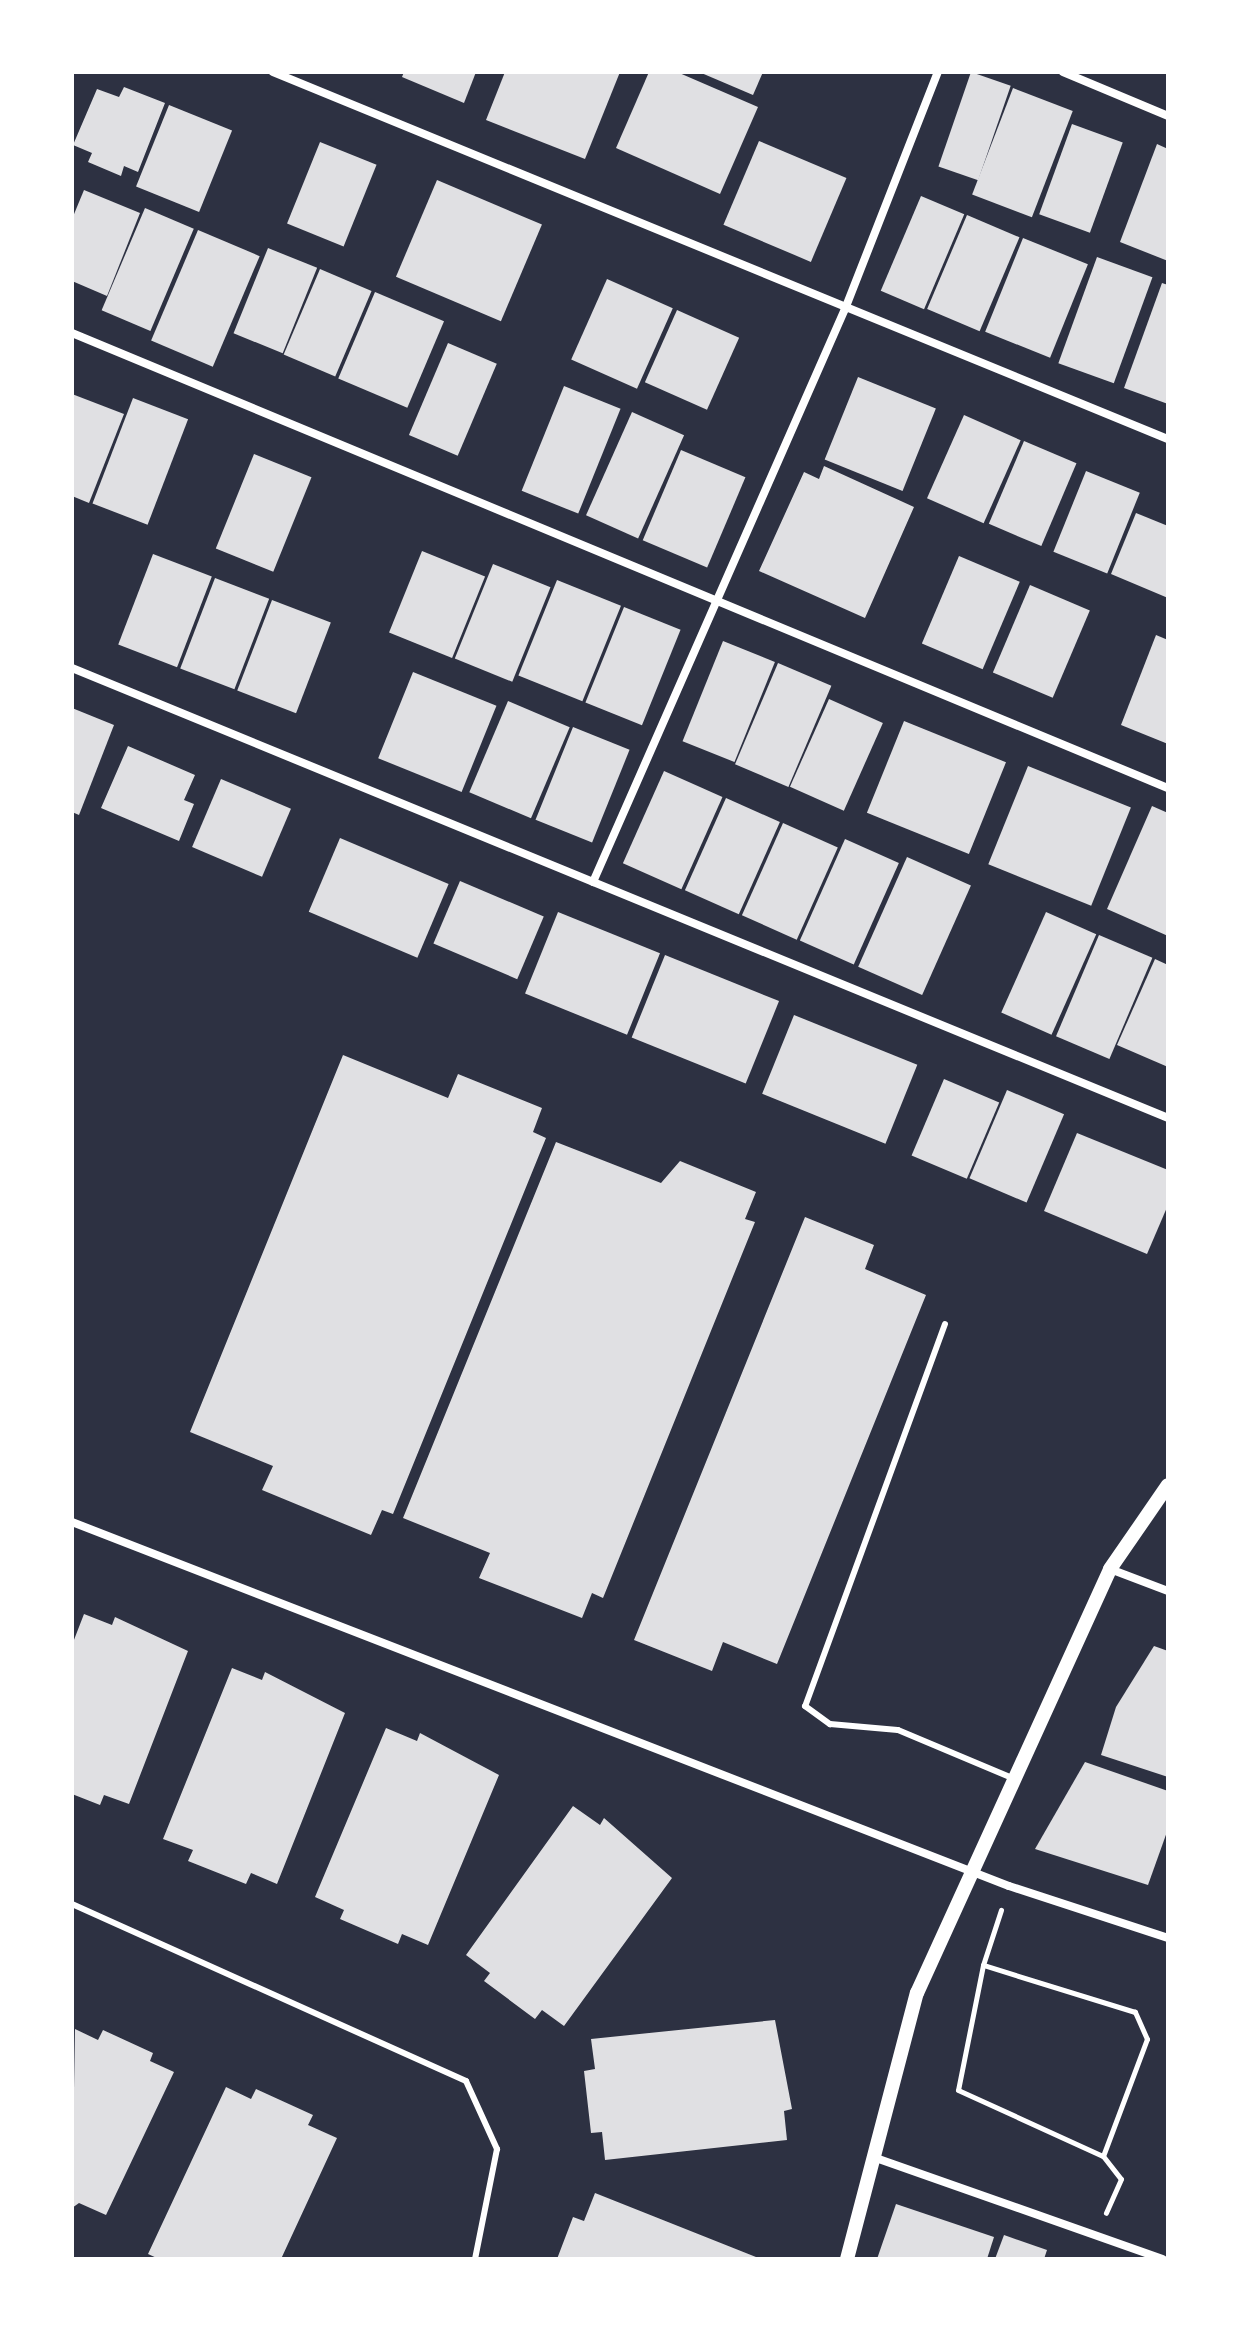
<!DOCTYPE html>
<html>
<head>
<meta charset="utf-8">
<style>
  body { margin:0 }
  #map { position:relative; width:1240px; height:2331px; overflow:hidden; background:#2d3142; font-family:Quicksand,sans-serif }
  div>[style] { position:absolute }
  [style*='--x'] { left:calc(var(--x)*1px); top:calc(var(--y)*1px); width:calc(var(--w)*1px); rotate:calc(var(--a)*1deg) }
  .building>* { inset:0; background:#e0e0e3; transform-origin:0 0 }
  .path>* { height:5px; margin:-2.5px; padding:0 2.5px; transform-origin:2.5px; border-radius:2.5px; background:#fff }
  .service>* { height:6px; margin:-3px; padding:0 3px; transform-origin:3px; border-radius:3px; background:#fff }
  .minor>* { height:8px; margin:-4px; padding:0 4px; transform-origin:4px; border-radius:4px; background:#fff }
  .tertiary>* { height:14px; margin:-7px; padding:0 7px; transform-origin:7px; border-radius:7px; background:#fff }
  span { translate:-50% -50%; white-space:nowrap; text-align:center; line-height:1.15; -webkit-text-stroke:6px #fff; paint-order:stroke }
  .frame { position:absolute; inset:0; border:74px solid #fff; pointer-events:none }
</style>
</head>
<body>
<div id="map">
  <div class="building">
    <div style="clip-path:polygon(404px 72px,476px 72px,464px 103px,402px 77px)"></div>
    <div style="clip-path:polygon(505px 72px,620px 72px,585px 159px,486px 120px)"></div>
    <div style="clip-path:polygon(649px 72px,677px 72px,758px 107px,720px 194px,616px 148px)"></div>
    <div style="clip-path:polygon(699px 72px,763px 72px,753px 95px)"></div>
    <div style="left:971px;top:72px;width:42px;height:100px;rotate:19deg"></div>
    <div style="clip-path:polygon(124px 87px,165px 103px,138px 172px,124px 166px,121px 176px,88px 162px,92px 153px,73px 145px,97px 89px,119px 97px)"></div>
    <div style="left:1013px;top:88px;width:64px;height:114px;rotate:21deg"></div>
    <div style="left:169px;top:105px;width:68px;height:88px;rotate:22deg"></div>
    <div style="left:1072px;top:124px;width:54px;height:96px;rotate:20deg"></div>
    <div style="left:759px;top:141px;width:95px;height:91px;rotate:23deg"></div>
    <div style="left:320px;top:142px;width:61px;height:88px;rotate:22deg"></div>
    <div style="clip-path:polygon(1157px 144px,1168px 149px,1168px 261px,1120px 242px)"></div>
    <div style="left:437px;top:180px;width:114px;height:105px;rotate:23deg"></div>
    <div style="clip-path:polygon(84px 190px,140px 213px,107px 296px,72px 281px,72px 219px)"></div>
    <div style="left:921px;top:196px;width:47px;height:103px;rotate:23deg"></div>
    <div style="left:145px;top:208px;width:53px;height:111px;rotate:23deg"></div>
    <div style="left:967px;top:215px;width:57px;height:102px;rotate:23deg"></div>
    <div style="left:198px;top:230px;width:67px;height:120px;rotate:23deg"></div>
    <div style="left:1023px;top:238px;width:70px;height:101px;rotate:22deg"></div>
    <div style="left:268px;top:248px;width:53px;height:92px;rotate:22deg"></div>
    <div style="left:1097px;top:257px;width:59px;height:113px;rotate:20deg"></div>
    <div style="left:320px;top:269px;width:56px;height:93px;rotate:23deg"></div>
    <div style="left:607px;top:279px;width:72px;height:88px;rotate:24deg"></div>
    <div style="clip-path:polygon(1162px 283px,1168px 285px,1168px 404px,1124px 388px)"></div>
    <div style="left:375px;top:292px;width:75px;height:94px;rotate:23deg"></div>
    <div style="left:677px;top:310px;width:68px;height:79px;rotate:24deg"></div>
    <div style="left:448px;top:343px;width:53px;height:100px;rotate:23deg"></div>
    <div style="left:858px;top:377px;width:84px;height:89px;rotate:22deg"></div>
    <div style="left:564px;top:386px;width:61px;height:113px;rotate:22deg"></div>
    <div style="clip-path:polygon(72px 394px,124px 414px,89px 503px,72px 496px)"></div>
    <div style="left:133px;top:398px;width:59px;height:113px;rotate:21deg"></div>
    <div style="left:632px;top:412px;width:57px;height:113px;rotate:24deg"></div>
    <div style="left:964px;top:415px;width:62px;height:91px;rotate:24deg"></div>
    <div style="left:1024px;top:441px;width:57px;height:90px;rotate:23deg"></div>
    <div style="left:681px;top:450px;width:70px;height:98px;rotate:23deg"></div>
    <div style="left:254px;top:454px;width:62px;height:102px;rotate:22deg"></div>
    <div style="clip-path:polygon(824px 466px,914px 507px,865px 618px,759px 571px,804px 472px,819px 479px)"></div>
    <div style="left:1086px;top:471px;width:58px;height:87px;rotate:22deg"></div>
    <div style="clip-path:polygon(1136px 513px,1168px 526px,1168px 598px,1111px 574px)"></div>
    <div style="left:422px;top:551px;width:68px;height:88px;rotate:22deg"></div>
    <div style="left:153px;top:554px;width:63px;height:97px;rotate:21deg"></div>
    <div style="left:959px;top:556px;width:66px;height:95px;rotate:23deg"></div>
    <div style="left:493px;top:564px;width:62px;height:102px;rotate:22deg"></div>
    <div style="left:215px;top:578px;width:58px;height:97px;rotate:21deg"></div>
    <div style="left:557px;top:580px;width:69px;height:103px;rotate:22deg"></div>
    <div style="left:1030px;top:585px;width:65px;height:95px;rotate:23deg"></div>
    <div style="left:272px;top:600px;width:63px;height:97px;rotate:21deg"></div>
    <div style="left:624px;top:607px;width:61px;height:103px;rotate:22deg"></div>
    <div style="clip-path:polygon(1156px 635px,1168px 640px,1168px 744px,1121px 725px)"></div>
    <div style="left:723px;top:641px;width:56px;height:108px;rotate:22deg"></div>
    <div style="left:778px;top:663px;width:58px;height:110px;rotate:23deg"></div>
    <div style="left:413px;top:672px;width:90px;height:93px;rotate:22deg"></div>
    <div style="left:829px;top:699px;width:59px;height:96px;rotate:24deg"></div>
    <div style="left:508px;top:701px;width:67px;height:99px;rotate:23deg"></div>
    <div style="clip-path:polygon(72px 708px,114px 725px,79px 815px,72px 812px)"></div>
    <div style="left:904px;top:721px;width:110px;height:99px;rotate:22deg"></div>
    <div style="left:573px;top:727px;width:61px;height:100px;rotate:22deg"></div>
    <div style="clip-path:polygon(128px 746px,195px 775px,184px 800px,194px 804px,179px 841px,101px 808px)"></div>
    <div style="left:1028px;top:766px;width:111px;height:106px;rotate:22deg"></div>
    <div style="left:664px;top:771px;width:64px;height:101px;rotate:24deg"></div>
    <div style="left:221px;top:779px;width:76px;height:74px;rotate:23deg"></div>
    <div style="left:726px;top:798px;width:59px;height:101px;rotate:24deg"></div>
    <div style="clip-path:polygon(1152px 806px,1168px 813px,1168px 936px,1107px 909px)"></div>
    <div style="left:783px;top:823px;width:60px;height:101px;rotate:24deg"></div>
    <div style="left:340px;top:838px;width:118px;height:80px;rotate:23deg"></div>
    <div style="left:845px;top:839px;width:59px;height:111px;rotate:24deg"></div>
    <div style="left:907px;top:857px;width:70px;height:120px;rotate:24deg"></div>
    <div style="left:460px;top:881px;width:91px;height:68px;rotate:23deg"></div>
    <div style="left:558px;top:912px;width:110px;height:88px;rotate:22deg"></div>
    <div style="left:1046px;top:912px;width:55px;height:110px;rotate:24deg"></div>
    <div style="left:1099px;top:935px;width:58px;height:110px;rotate:23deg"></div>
    <div style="left:665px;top:955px;width:123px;height:89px;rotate:22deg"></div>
    <div style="clip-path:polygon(1155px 959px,1168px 965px,1168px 1067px,1117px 1045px)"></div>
    <div style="left:794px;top:1015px;width:133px;height:85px;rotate:22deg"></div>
    <div style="clip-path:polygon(343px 1055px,448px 1098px,458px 1074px,542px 1108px,533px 1132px,546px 1138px,393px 1514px,382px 1510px,371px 1535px,262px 1490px,273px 1466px,190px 1432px)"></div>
    <div style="left:944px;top:1079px;width:60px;height:83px;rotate:23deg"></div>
    <div style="left:1007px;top:1090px;width:62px;height:96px;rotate:23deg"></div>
    <div style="clip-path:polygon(1077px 1133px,1168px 1170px,1168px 1205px,1147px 1254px,1044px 1211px)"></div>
    <div style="clip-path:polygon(556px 1142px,661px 1183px,680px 1161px,756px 1192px,745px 1219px,755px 1222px,603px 1598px,592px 1593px,582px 1618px,479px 1578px,490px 1553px,403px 1518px)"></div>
    <div style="clip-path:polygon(805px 1217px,874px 1245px,865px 1269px,926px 1295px,777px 1664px,723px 1642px,712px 1671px,634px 1640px)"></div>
    <div style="clip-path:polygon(84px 1614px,112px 1625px,115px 1617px,188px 1651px,129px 1804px,104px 1795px,100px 1805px,72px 1794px,72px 1645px)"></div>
    <div style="clip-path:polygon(1154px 1646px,1168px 1651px,1168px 1777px,1101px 1755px,1116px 1707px)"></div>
    <div style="clip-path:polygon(232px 1668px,262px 1680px,265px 1672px,345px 1713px,277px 1884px,251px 1873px,246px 1884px,188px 1861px,193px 1850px,163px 1839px)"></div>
    <div style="clip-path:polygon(386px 1728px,417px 1741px,420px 1733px,499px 1775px,428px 1945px,402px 1934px,398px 1944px,340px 1919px,344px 1910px,315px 1897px)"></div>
    <div style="clip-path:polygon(1085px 1762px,1168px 1791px,1168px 1829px,1148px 1885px,1035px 1849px)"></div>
    <div style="clip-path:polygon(573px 1806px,600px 1825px,604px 1818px,672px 1878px,564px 2026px,542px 2010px,535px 2019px,484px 1981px,490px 1973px,466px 1955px)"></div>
    <div style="clip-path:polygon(775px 2020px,792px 2109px,784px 2111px,787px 2140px,605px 2160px,602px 2132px,591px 2133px,584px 2071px,595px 2069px,591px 2039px)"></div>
    <div style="clip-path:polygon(75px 2029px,98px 2040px,103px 2030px,153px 2053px,150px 2061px,174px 2072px,106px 2215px,79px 2203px,72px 2208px)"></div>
    <div style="clip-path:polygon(226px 2087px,251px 2099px,256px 2089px,313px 2115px,308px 2125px,337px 2138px,281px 2259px,159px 2259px,148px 2254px)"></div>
    <div style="clip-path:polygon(595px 2193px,761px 2259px,557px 2259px,573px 2217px,584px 2221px)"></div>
    <div style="clip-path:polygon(896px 2204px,994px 2237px,987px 2259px,877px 2259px)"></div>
    <div style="clip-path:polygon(1004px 2235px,1047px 2250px,1044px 2259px,995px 2259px)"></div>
  </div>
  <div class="path">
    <div style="--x:983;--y:1965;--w:127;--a:101.3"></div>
    <div style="--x:958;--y:2090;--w:159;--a:24.5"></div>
    <div style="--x:1103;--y:2156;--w:125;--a:-69.4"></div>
    <div style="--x:1147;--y:2039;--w:30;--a:-114"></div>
    <div style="--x:1135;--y:2012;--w:159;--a:-162.8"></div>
    <div style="--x:983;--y:1965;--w:58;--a:-71.9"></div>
    <div style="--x:1103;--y:2156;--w:29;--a:52"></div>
    <div style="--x:1121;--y:2179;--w:37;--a:114"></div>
  </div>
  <div class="service">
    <div style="--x:945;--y:1324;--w:407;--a:110.1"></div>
    <div style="--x:805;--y:1706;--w:31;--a:36"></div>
    <div style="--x:830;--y:1724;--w:68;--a:5"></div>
    <div style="--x:898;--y:1730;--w:124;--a:22.8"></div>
    <div style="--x:72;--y:1904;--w:432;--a:24.2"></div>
    <div style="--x:466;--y:2081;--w:75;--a:65.5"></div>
    <div style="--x:497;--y:2149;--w:112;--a:101.3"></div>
  </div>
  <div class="minor">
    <div style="--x:273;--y:72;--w:967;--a:22.3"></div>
    <div style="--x:1063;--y:72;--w:114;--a:22.7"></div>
    <div style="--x:72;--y:333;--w:1187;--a:22.55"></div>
    <div style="--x:72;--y:668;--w:1185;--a:22.32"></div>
    <div style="--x:593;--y:882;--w:626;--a:-66.26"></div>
    <div style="--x:845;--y:309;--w:255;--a:-68.6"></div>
    <div style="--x:72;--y:1522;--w:1005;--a:21.23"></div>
    <div style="--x:1009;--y:1886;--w:167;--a:18.1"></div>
    <div style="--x:1110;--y:1569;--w:62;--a:20.8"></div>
    <div style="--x:873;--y:2157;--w:307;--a:19.4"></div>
  </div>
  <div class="tertiary">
    <div style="--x:847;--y:2259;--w:275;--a:-75.3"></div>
    <div style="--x:917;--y:1993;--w:466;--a:-65.5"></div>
    <div style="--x:1110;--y:1569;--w:102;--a:-55.4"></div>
  </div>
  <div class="frame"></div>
</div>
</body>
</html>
